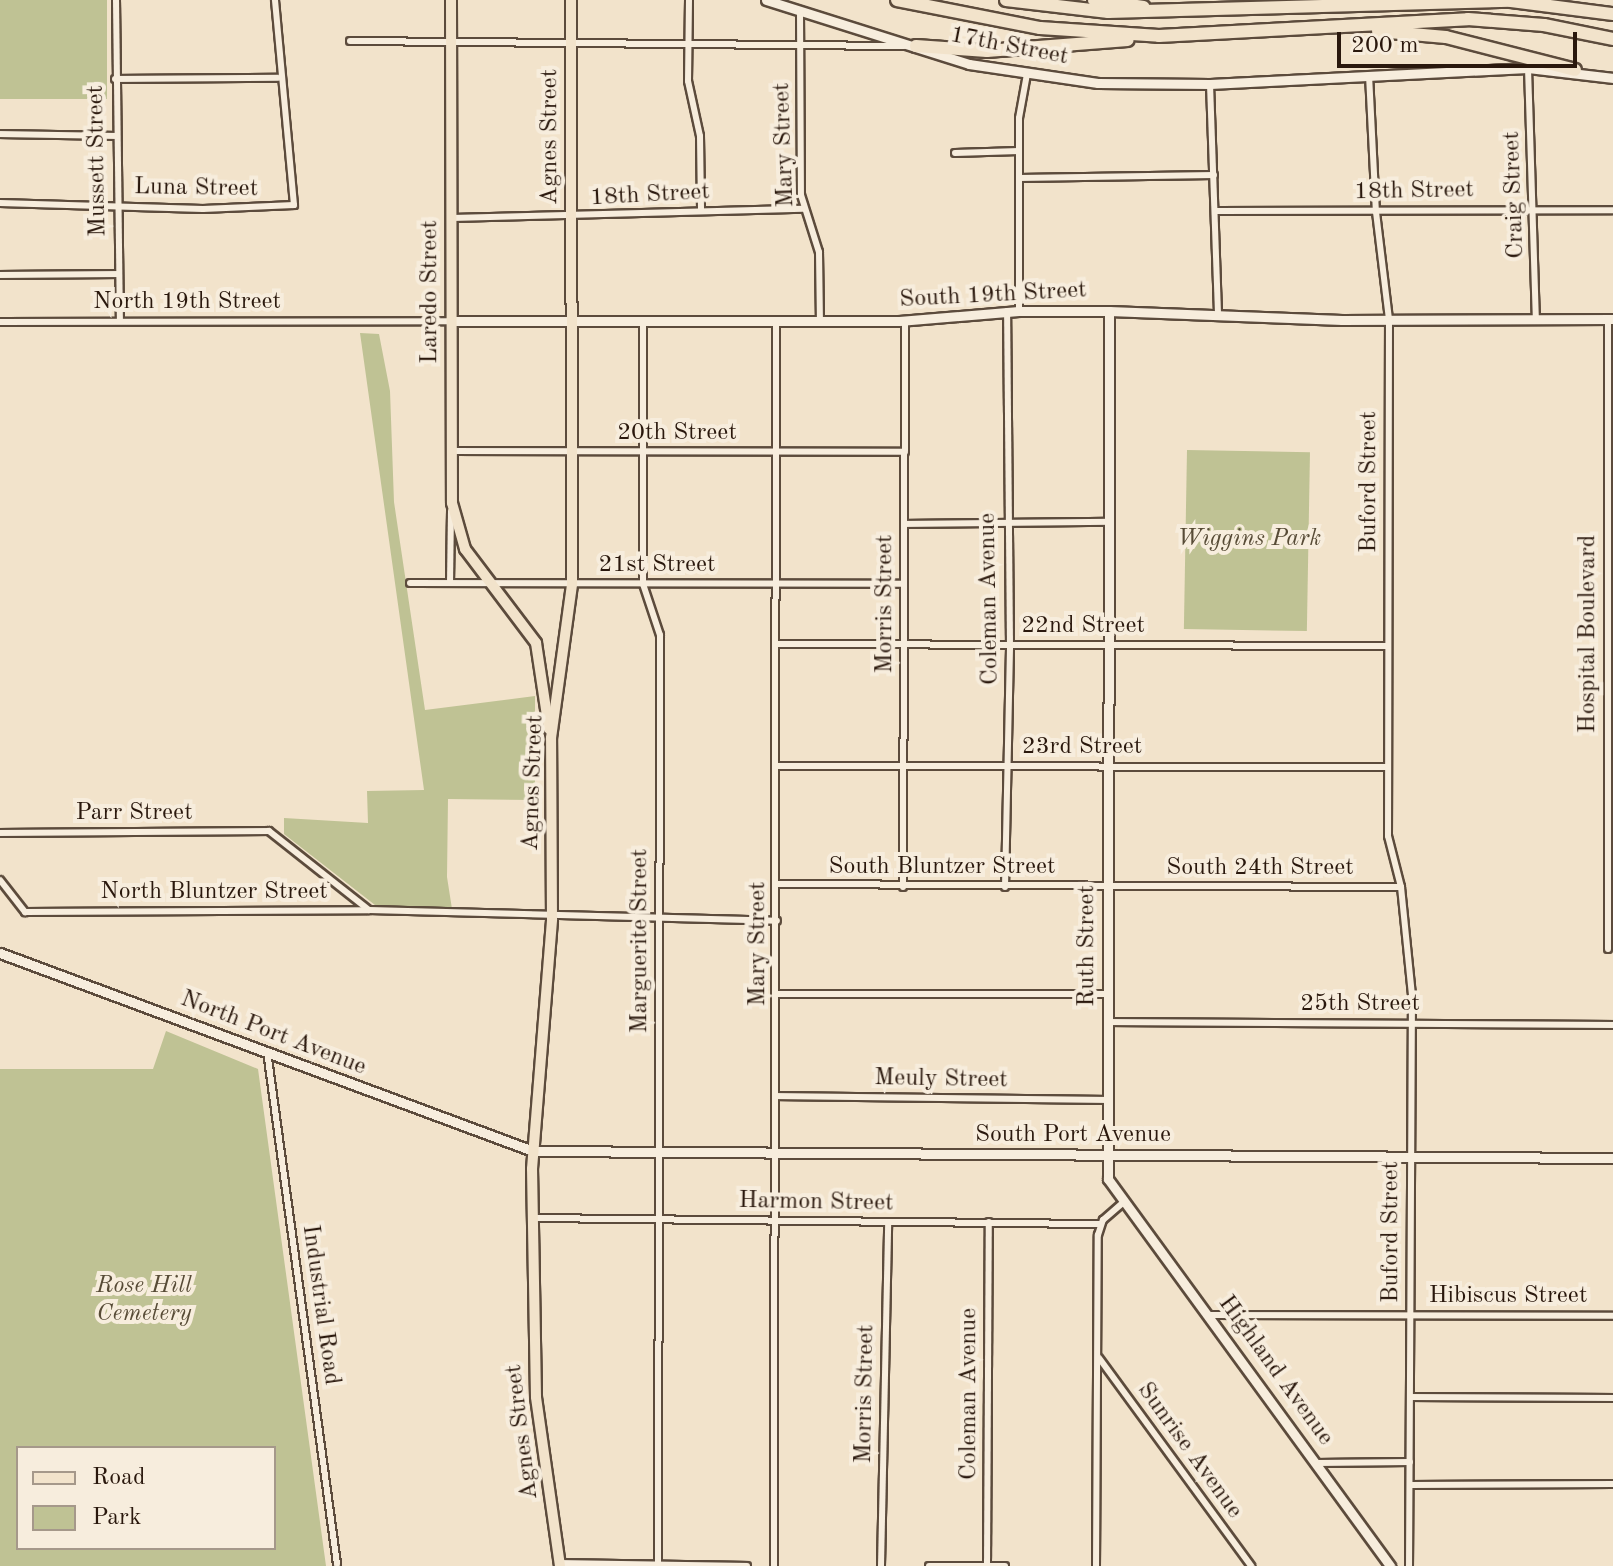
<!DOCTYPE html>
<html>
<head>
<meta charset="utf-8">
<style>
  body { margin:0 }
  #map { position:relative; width:1613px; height:1566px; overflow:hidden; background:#f2e3cb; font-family:"Old Standard TT",serif }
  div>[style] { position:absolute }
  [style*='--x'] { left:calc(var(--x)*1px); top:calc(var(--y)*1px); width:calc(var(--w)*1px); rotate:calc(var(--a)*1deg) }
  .green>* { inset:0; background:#bfc294; transform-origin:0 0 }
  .roads { filter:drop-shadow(2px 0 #5c4b3c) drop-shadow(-2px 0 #5c4b3c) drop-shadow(0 2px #5c4b3c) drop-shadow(0 -2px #5c4b3c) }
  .street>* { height:6px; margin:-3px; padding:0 3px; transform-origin:3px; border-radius:3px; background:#f7eddd }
  .secondary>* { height:9px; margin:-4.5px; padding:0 4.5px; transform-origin:4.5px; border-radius:4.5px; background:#f7eddd }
  .primary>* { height:10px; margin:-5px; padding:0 5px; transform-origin:5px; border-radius:5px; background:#f2e3cb }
  .highway>* { height:12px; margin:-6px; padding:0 6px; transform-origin:6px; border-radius:6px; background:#f2e3cb }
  span { translate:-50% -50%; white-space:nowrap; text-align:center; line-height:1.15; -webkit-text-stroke:8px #f7eddd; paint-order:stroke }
  .street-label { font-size:24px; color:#2a180d }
  .park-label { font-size:24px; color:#574b36; font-style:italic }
  .legend { position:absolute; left:16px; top:1446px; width:260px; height:104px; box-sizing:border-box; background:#f7eddd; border:2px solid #a5988a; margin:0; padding:10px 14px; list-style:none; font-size:24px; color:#2a180d }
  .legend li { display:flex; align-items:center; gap:16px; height:40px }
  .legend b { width:40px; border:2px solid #a5988a }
  .scale { position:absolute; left:1337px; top:32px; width:240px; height:36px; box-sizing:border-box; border:4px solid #2a180d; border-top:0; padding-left:10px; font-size:24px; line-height:28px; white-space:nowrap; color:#2a180d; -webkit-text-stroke:6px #f7eddd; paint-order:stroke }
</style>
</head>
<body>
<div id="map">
  <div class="green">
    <div style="left:0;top:0;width:107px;height:99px"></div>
    <div style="clip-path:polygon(360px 333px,379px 334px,390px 391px,394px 502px,425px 710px,535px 696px,535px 800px,448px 799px,447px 877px,452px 909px,375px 905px,284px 834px,284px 818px,368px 823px,367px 791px,424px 790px)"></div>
    <div style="left:1187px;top:450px;width:123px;height:179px;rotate:1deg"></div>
    <div style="clip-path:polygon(evenodd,166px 1031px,258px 1069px,326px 1566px,0 1566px,0 1069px,153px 1069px,166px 1031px,18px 1448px,274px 1448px,274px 1548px,18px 1548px,18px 1448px)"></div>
  </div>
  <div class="roads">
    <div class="street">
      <div style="--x:116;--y:0;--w:321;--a:89.3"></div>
      <div style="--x:689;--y:0;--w:81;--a:90.7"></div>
      <div style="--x:688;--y:81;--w:56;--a:77.7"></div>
      <div style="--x:700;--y:136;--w:73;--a:89.2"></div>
      <div style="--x:800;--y:12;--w:183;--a:89.7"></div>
      <div style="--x:801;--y:195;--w:60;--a:72.5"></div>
      <div style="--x:819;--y:252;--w:70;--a:89.2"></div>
      <div style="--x:350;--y:41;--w:554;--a:0.52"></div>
      <div style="--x:1528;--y:68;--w:252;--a:88.2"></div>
      <div style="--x:1369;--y:75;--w:137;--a:87.1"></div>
      <div style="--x:1376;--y:212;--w:108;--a:83.1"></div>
      <div style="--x:1389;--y:319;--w:517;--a:90.11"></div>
      <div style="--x:1388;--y:836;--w:53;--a:75.7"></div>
      <div style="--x:115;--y:79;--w:163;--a:-0.4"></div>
      <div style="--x:1210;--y:84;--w:228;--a:88"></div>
      <div style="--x:0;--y:134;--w:115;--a:1"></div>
      <div style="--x:955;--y:153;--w:64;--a:-1.8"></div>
      <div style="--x:1019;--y:178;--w:195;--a:-0.9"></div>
      <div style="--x:0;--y:203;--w:203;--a:1.7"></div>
      <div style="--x:203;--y:209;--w:91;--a:-2.5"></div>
      <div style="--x:294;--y:205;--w:206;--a:-95.3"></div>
      <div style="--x:1216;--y:211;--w:397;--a:-0.1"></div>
      <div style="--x:452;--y:218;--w:351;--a:-1.5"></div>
      <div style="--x:0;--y:275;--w:118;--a:-0.5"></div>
      <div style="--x:1019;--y:311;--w:193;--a:-90"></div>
      <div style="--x:1019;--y:118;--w:45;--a:-79.7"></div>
      <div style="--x:643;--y:321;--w:263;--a:90"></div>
      <div style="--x:643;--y:584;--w:54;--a:71.6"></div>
      <div style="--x:660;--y:635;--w:929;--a:90.12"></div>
      <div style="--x:0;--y:322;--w:451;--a:-0.1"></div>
      <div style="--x:450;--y:451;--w:455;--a:0.1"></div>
      <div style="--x:904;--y:524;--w:205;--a:-0.6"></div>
      <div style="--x:410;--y:583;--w:494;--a:0.1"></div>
      <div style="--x:450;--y:583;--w:72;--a:-89.2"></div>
      <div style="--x:777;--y:644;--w:611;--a:0.19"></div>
      <div style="--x:778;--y:766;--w:608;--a:0.09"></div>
      <div style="--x:0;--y:833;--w:269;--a:-0.4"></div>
      <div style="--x:269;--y:831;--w:127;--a:38.3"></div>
      <div style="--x:0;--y:880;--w:41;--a:52"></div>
      <div style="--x:25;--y:912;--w:344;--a:-0.3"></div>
      <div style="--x:369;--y:910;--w:408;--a:1.5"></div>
      <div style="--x:777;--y:884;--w:624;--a:0.28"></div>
      <div style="--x:1401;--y:887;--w:109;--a:84.2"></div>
      <div style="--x:1412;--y:995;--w:571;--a:90.3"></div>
      <div style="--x:903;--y:887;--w:566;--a:-89.8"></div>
      <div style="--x:1005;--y:887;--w:242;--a:-88.8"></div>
      <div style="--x:1010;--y:645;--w:334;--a:-90.5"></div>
      <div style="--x:1608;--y:949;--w:630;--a:-90"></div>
      <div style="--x:777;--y:994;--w:331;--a:0"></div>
      <div style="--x:1107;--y:1022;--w:506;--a:0.34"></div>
      <div style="--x:267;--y:1051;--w:518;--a:82.23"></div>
      <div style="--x:775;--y:1096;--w:332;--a:0.7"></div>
      <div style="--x:532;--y:1218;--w:568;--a:0.61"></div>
      <div style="--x:1210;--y:1315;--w:403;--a:0.1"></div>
      <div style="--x:1099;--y:1358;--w:258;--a:53.8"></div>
      <div style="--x:1412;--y:1397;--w:201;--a:0.3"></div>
      <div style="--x:1317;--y:1463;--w:93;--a:-0.6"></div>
      <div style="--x:1410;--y:1485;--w:203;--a:-0.3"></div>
      <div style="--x:560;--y:1563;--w:187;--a:0.9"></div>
      <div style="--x:987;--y:1565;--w:343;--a:-89.7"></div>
      <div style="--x:774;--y:1566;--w:1244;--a:-89.91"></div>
      <div style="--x:881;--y:1566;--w:344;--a:-88.8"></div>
      <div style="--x:929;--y:1566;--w:76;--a:0"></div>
      <div style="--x:1096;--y:1566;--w:331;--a:-89.7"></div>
      <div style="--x:1098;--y:1235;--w:16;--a:-72"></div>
      <div style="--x:1103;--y:1220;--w:28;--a:-41"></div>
    </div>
    <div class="secondary">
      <div style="--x:766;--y:0;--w:213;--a:17.5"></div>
      <div style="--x:969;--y:64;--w:130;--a:8.4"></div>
      <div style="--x:1098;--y:83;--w:112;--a:0.5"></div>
      <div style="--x:1210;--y:84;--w:318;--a:-2.9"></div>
      <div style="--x:1528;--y:68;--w:86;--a:6.7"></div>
      <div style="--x:1109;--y:311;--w:868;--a:90.07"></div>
      <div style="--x:1108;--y:1179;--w:479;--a:53.9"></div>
      <div style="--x:451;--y:321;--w:448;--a:0"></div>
      <div style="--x:899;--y:321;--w:120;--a:-4.8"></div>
      <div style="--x:1019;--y:311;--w:90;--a:0"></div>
      <div style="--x:1109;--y:311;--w:233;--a:2.2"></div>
      <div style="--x:1342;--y:320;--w:271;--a:-0.2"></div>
      <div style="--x:0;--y:953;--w:569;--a:20.38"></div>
      <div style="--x:533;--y:1151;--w:1080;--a:0.37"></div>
    </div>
    <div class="primary">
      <div style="--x:451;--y:0;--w:503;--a:89.89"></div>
      <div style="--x:452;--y:503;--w:48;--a:74.2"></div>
      <div style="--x:465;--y:549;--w:118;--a:52.9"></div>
      <div style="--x:536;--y:643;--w:87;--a:81.4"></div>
      <div style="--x:560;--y:1566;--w:171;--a:-98.1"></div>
      <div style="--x:536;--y:1397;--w:228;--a:-91"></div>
      <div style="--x:532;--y:1169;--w:251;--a:-85.4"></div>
      <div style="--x:552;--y:919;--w:181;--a:-90.3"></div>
      <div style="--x:551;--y:738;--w:155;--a:-82.2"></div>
      <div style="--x:572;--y:584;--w:584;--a:-90.1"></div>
    </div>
    <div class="highway">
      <div style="--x:897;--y:0;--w:146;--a:11.1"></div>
      <div style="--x:1040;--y:28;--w:119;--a:3.8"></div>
      <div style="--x:1159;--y:36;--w:309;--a:-3.1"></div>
      <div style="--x:1468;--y:19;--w:76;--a:4.5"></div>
      <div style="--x:1544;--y:25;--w:70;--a:11.5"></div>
      <div style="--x:1006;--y:0;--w:103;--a:6.7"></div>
      <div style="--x:1108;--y:12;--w:403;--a:-1.6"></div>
      <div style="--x:1511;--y:1;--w:103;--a:7.3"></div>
      <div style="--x:1094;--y:0;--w:50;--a:8"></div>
      <div style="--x:1378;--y:31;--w:68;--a:5"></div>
      <div style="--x:1446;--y:37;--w:133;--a:14.3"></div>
      <div style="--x:916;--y:46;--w:71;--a:4"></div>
      <div style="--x:987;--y:51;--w:141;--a:-4.5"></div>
    </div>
  </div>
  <div class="street-label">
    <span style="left:1009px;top:47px;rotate:11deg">17th Street</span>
    <span style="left:551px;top:137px;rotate:-90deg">Agnes Street</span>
    <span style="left:785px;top:145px;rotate:-92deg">Mary Street</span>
    <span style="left:98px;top:161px;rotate:-91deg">Mussett Street</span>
    <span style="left:196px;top:189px;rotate:1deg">Luna Street</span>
    <span style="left:1414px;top:192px;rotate:-1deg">18th Street</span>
    <span style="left:1515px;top:195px;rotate:-92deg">Craig Street</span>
    <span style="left:650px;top:196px;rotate:-3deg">18th Street</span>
    <span style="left:431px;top:292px;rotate:-90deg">Laredo Street</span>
    <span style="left:993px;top:296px;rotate:-3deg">South 19th Street</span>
    <span style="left:187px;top:303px">North 19th Street</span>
    <span style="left:677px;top:434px">20th Street</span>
    <span style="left:1370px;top:482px;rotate:-90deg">Buford Street</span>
    <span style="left:657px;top:566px">21st Street</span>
    <span style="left:990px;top:599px;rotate:-91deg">Coleman Avenue</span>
    <span style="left:886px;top:604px;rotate:-90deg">Morris Street</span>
    <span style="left:1083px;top:627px">22nd Street</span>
    <span style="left:1589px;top:634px;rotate:-90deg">Hospital Boulevard</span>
    <span style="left:1082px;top:748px">23rd Street</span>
    <span style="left:534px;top:783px;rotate:-88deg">Agnes Street</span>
    <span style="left:134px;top:814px">Parr Street</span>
    <span style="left:942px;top:868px">South Bluntzer Street</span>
    <span style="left:1260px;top:869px">South 24th Street</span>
    <span style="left:214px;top:893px">North Bluntzer Street</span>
    <span style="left:641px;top:941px;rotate:-90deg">Marguerite Street</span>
    <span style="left:759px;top:944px;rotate:-90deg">Mary Street</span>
    <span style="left:1088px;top:946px;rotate:-90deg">Ruth Street</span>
    <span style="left:1360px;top:1005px">25th Street</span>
    <span style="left:273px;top:1034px;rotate:21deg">North Port Avenue</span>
    <span style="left:941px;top:1080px;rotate:1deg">Meuly Street</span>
    <span style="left:1073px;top:1136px">South Port Avenue</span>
    <span style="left:816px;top:1203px;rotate:1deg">Harmon Street</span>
    <span style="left:1392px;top:1232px;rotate:-90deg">Buford Street</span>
    <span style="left:1508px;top:1297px">Hibiscus Street</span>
    <span style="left:320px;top:1305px;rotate:82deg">Industrial Road</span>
    <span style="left:1275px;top:1371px;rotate:54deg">Highland Avenue</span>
    <span style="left:866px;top:1394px;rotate:-89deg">Morris Street</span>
    <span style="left:970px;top:1394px;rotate:-90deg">Coleman Avenue</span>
    <span style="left:523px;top:1432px;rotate:-97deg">Agnes Street</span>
    <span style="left:1189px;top:1451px;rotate:54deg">Sunrise Avenue</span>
  </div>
  <div class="park-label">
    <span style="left:1249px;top:540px">Wiggins Park</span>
    <span style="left:144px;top:1301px">Rose Hill<br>Cemetery</span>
  </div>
  <ul class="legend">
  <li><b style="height:10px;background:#f2e3cb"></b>Road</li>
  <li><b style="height:22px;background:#bfc294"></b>Park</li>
  </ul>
  <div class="scale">200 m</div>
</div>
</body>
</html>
